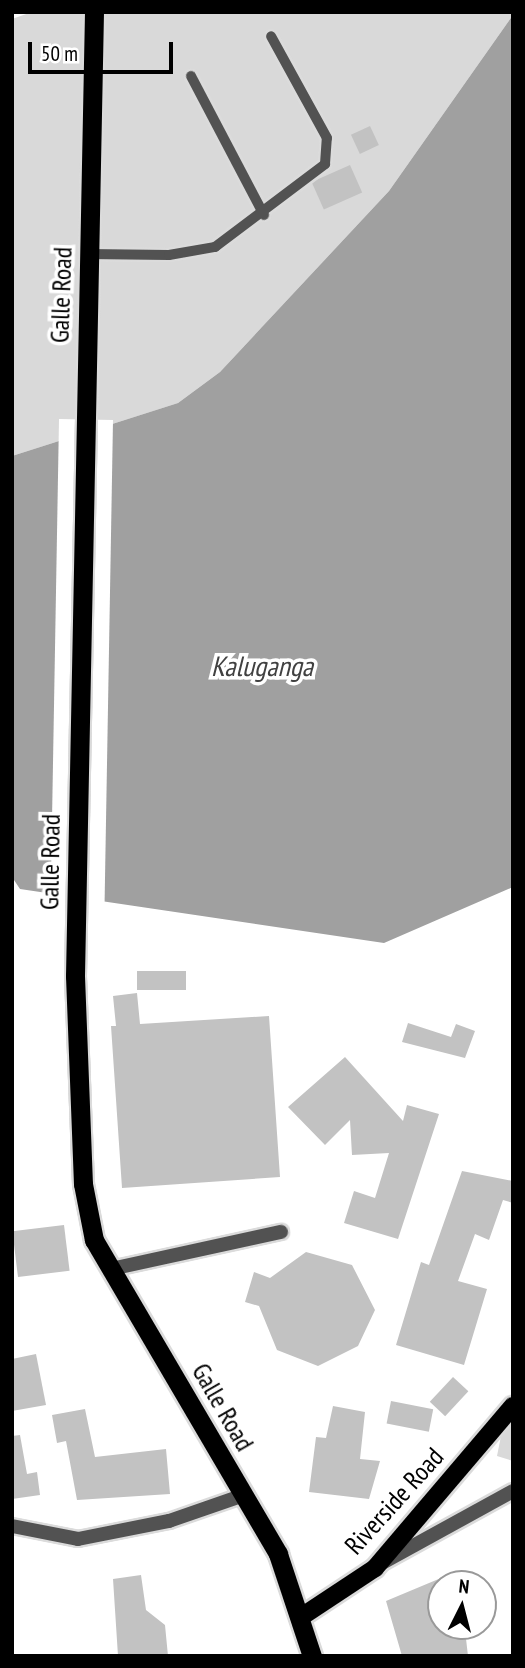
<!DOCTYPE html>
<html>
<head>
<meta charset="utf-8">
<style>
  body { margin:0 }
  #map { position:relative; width:525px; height:1668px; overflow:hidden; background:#fff; font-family:"PT Sans Narrow",sans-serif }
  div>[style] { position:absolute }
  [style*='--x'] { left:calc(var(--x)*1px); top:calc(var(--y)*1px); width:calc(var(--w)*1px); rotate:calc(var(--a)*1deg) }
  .green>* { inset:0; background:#d9d9d9 }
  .water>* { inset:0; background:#a0a0a0 }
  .pier>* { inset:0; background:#fff; transform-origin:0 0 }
  .building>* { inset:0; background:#c2c2c2; transform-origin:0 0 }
  .roads { filter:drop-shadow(2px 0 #dbdbdb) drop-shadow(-2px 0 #dbdbdb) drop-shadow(0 2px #dbdbdb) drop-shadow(0 -2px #dbdbdb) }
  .service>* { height:10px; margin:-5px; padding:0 5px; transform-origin:5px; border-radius:5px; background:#525252 }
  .minor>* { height:14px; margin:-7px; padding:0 7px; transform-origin:7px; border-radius:7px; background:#525252 }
  .tertiary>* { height:14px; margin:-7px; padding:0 7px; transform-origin:7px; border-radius:7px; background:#525252 }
  .primary>* { height:18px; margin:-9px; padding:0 9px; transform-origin:9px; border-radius:9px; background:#000 }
  .trunk>* { height:19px; margin:-9.5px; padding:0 9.5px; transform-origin:9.5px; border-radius:9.5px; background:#000 }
  span { translate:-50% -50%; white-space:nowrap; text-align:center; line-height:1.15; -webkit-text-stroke:7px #fff; paint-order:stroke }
  .street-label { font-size:26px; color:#000 }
  .water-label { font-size:28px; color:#414141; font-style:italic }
  .frame { position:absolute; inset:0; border:14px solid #000; pointer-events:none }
  .north { position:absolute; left:427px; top:1570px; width:70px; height:70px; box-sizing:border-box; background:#fff; border:2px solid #999; border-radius:50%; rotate:6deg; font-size:19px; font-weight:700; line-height:28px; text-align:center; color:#000 }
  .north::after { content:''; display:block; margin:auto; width:24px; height:32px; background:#000; clip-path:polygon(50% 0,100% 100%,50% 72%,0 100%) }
  .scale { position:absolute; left:28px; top:42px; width:145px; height:32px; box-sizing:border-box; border:4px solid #000; border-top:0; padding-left:9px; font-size:21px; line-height:24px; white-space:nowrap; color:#000; -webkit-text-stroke:5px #fff; paint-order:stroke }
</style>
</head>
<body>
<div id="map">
  <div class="green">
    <div style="clip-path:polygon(32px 12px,513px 12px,513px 15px,389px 191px,220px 372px,178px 403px,12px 456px,12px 19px)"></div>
    <div style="clip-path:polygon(513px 1418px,513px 1461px,497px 1456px,503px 1426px)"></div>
  </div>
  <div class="water">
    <div style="clip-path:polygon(513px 15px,513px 887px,384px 943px,20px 889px,12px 877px,12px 456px,178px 403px,220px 372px,389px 191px)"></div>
  </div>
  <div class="pier">
    <div style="left:113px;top:420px;width:485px;height:54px;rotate:91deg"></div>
  </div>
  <div class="building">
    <div style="left:370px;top:126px;width:21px;height:21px;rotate:65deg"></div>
    <div style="left:350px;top:165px;width:30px;height:42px;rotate:66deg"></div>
    <div style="left:186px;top:971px;width:19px;height:49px;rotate:90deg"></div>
    <div style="clip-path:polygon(137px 993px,140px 1024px,269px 1016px,280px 1177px,122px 1188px,111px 1026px,116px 1026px,113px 996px)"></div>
    <div style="clip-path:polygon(408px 1023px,451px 1037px,456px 1024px,475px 1031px,465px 1058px,402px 1042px)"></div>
    <div style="clip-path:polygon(345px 1057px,403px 1121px,407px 1105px,439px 1114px,398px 1239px,344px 1223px,354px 1191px,375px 1198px,389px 1153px,352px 1155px,350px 1120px,325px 1145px,288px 1107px)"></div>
    <div style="clip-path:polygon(462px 1171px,513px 1181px,513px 1203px,503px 1200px,489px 1240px,475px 1234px,458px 1281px,487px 1289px,464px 1365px,396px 1345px,421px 1262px,429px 1265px)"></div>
    <div style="left:64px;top:1225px;width:46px;height:52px;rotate:83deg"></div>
    <div style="clip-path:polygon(306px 1252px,352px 1265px,375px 1310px,358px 1346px,318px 1366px,277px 1350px,259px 1306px,245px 1302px,254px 1272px,270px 1278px)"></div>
    <div style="clip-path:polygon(36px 1354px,46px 1405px,12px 1411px,12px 1359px)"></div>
    <div style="left:453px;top:1377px;width:21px;height:34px;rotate:43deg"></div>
    <div style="left:391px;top:1401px;width:43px;height:23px;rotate:11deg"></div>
    <div style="clip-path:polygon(333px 1406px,365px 1412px,360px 1459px,380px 1461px,369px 1499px,309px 1492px,316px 1437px,326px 1438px)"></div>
    <div style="clip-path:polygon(85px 1409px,95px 1457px,166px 1449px,170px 1494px,77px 1500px,66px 1441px,57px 1443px,52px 1415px)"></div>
    <div style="clip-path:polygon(20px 1435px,27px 1474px,37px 1472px,40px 1495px,12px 1499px,12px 1436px)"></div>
    <div style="clip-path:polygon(141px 1575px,146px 1610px,165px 1625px,168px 1656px,118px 1656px,113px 1579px)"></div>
    <div style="clip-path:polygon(441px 1578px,441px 1633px,465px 1630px,468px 1656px,402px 1656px,386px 1601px)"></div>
  </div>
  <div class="roads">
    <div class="service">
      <div style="--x:191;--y:76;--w:157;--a:62.3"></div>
      <div style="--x:88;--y:254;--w:81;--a:0.7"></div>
      <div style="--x:169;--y:255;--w:47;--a:-9.9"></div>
      <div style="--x:215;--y:247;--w:138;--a:-37"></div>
      <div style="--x:325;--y:164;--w:26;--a:-86"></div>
      <div style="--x:327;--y:138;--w:116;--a:-118.8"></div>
    </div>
    <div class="minor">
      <div style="--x:111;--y:1269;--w:174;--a:-12.3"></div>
      <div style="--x:12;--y:1526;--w:67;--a:11.1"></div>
      <div style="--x:78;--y:1539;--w:93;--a:-11.2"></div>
      <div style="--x:169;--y:1521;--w:79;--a:-19.1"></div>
    </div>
    <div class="tertiary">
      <div style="--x:382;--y:1563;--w:149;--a:-28.8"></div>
    </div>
    <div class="primary">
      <div style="--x:301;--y:1617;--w:89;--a:-33.5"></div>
      <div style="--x:375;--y:1568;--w:213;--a:-49.6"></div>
    </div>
    <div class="trunk">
      <div style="--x:94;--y:12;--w:964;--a:91.13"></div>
      <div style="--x:75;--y:976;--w:208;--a:87.8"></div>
      <div style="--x:83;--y:1184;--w:57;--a:78.9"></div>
      <div style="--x:94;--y:1240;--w:364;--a:59.6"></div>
      <div style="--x:278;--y:1554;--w:108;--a:71.6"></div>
    </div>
  </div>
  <div class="street-label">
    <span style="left:61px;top:295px;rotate:-88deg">Galle Road</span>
    <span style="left:50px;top:862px;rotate:-89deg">Galle Road</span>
    <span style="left:223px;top:1407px;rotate:60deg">Galle Road</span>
    <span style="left:394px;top:1501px;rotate:-48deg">Riverside Road</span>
  </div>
  <div class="water-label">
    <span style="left:262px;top:666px">Kaluganga</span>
  </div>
  <div class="frame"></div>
  <div class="north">N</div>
  <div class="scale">50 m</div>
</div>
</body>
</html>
